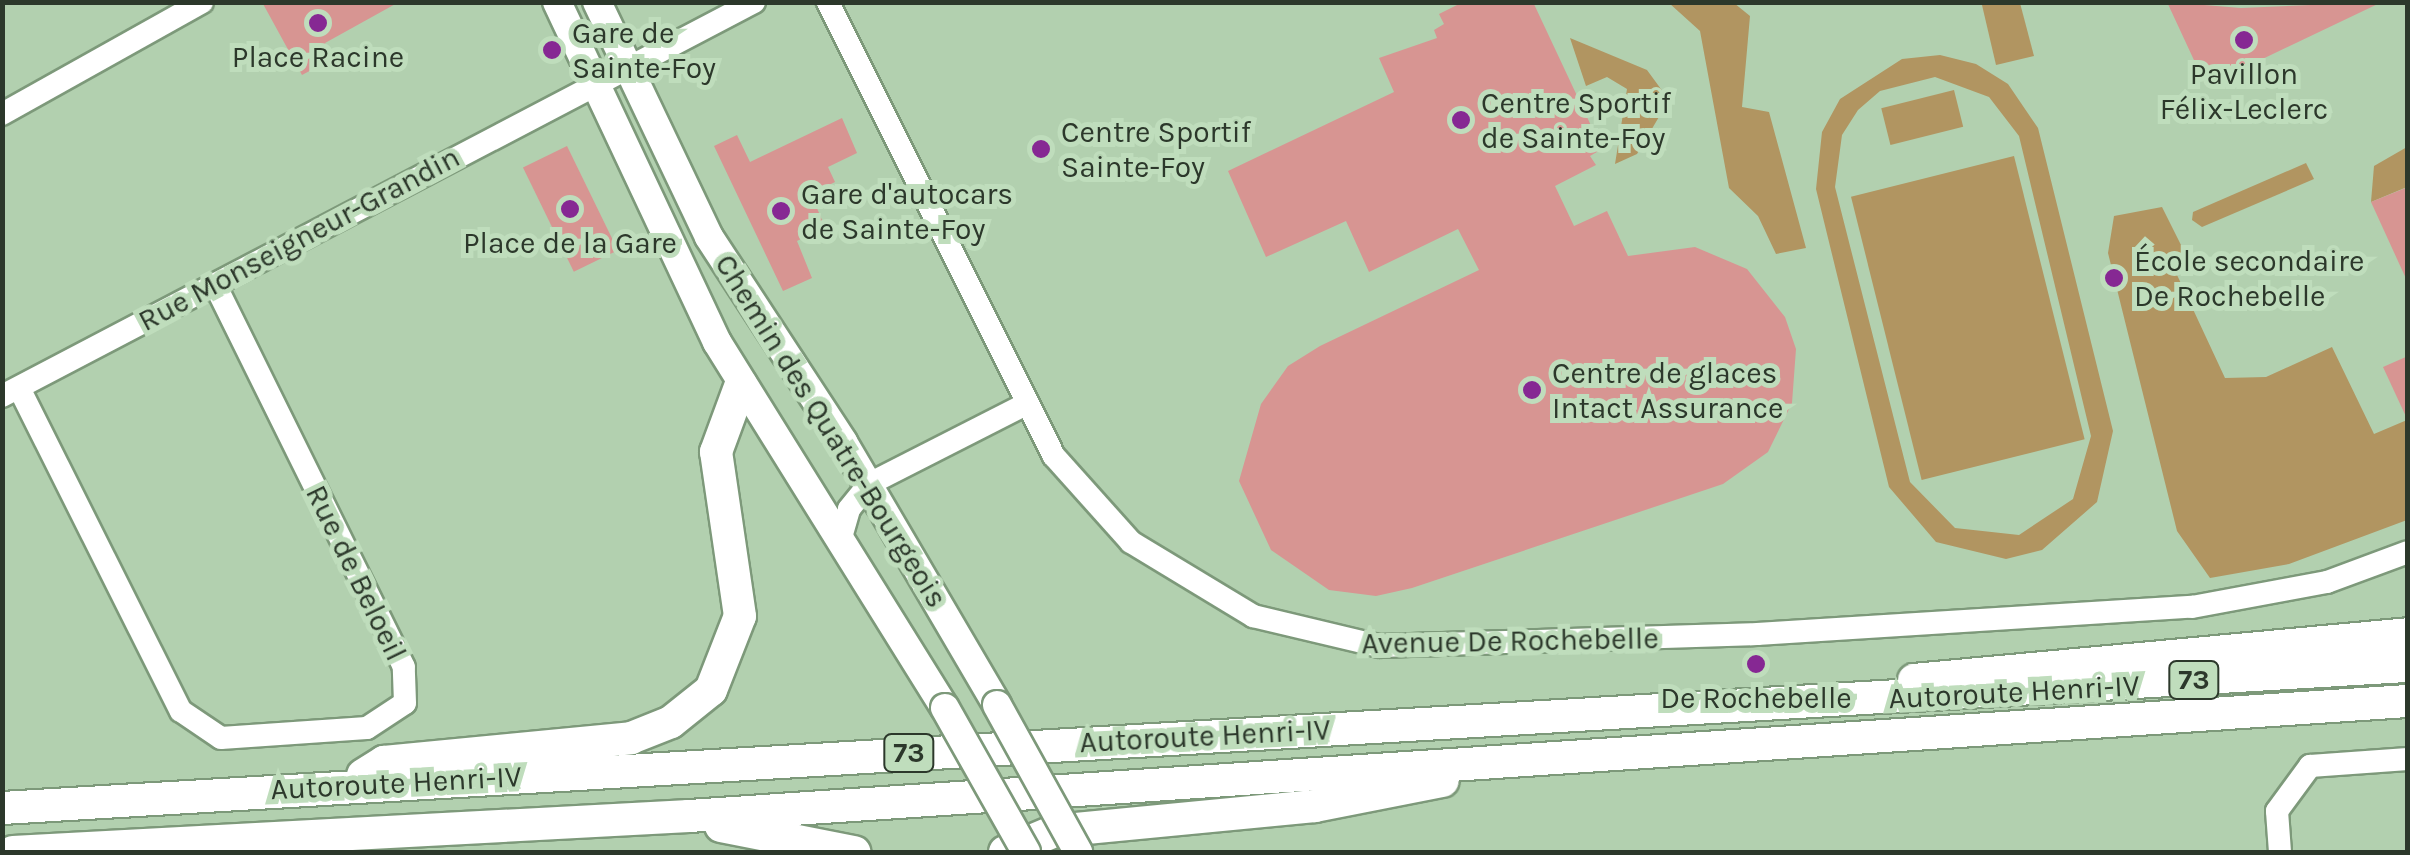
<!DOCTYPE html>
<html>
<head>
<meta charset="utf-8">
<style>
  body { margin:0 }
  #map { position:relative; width:2410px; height:855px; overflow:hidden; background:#b2d0af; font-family:Karla,sans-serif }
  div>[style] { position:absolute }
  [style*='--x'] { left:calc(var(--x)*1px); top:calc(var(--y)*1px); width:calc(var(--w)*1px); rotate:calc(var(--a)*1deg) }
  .green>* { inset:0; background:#b19561; transform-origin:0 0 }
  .building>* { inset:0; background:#d79592; transform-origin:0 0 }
  .roads { filter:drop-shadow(2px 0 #7d997a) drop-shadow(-2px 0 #7d997a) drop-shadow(0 2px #7d997a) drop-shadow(0 -2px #7d997a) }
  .minor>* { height:22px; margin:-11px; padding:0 11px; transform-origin:11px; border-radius:11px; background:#fff }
  .major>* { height:28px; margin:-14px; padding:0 14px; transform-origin:14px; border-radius:14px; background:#fff }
  .highway>* { height:32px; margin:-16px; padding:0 16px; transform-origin:16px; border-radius:16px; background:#fff }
  .bridges { filter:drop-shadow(2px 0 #7d997a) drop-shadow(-2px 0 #7d997a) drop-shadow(0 2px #7d997a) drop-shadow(0 -2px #7d997a) }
  .major-bridge>* { height:28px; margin:-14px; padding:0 14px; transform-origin:14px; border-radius:14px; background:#fff }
  .dots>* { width:28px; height:28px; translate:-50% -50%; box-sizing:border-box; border:5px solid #bfddbc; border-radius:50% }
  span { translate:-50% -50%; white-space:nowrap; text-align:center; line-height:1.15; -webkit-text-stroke:10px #bfddbc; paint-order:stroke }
  .shield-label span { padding:2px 8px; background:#bfddbc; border:2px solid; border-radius:8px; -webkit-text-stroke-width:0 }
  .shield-label { font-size:28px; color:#2c382b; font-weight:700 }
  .poi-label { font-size:30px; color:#2c382b }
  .left { translate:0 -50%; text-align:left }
  .street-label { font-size:30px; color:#2c382b }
  .frame { position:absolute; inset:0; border:5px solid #2c382b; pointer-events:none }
</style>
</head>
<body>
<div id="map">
  <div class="green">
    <div style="clip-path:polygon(1669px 3px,1734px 3px,1750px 16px,1742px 107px,1769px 112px,1806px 248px,1776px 254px,1758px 216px,1729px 188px,1700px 31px)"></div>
    <div style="clip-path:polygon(2020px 3px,2034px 56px,1996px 65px,1982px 5px)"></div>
    <div style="clip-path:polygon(1570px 38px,1647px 70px,1669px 100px,1637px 154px,1615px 164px,1627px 89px,1607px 77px,1586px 86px)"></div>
    <div style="clip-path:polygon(evenodd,1940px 55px,1976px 64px,2008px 84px,2038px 128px,2113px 431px,2097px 502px,2042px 550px,2006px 559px,1936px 542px,1889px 487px,1816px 189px,1822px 132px,1840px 99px,1902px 59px,1940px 55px,1935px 77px,1989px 97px,2019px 136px,2091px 436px,2073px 499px,2019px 535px,1955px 528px,1910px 482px,1835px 187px,1842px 135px,1858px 110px,1880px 91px,1935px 77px)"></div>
    <div style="left:1954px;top:90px;width:38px;height:75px;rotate:76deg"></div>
    <div style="clip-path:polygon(2407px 147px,2407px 187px,2371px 202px,2374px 166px)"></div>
    <div style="left:2014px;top:156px;width:292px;height:168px;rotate:76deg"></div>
    <div style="clip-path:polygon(2306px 163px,2314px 179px,2202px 227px,2192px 220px,2193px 212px)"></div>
    <div style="clip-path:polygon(2162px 207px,2185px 253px,2171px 262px,2225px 378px,2266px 377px,2332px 347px,2374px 434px,2407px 420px,2407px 520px,2289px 564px,2210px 578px,2177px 531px,2108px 253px,2114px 216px)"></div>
  </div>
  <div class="building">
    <div style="clip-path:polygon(262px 2px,399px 2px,325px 43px,334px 58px,302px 75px)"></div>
    <div style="clip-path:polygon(1463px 2px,1533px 2px,1602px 149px,1590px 156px,1596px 165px,1555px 186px,1574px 226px,1607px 211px,1628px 256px,1695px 247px,1747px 269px,1785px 317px,1796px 349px,1792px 403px,1768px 452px,1723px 484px,1412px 588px,1376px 596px,1329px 590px,1271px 550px,1239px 481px,1261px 404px,1288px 366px,1320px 346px,1479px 270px,1458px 229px,1369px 272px,1346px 221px,1266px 257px,1228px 171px,1394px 92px,1379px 58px,1437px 38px,1434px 30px,1444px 24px,1439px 14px)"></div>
    <div style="clip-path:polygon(2167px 2px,2241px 8px,2382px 2px,2206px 86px)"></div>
    <div style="clip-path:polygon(842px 118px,857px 153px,828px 167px,835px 182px,811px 194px,825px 227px,797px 241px,812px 278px,783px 291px,714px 146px,737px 135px,750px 162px)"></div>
    <div style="left:567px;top:146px;width:116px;height:49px;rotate:64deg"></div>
    <div style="clip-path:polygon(2408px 187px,2408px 283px,2371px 202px)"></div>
    <div style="clip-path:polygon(2408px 356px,2408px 421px,2383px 367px)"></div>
  </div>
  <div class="roads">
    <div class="minor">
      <div style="--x:828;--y:2;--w:507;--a:63.54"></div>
      <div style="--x:1054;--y:456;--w:115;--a:48.2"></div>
      <div style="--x:1131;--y:542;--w:143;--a:31.2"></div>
      <div style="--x:1253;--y:616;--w:130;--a:13.4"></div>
      <div style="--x:1379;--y:646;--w:378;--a:-1.8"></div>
      <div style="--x:1757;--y:634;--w:436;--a:-3.6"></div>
      <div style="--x:2192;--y:607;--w:137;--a:-10.5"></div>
      <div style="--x:2327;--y:582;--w:86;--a:-20.3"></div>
      <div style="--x:2;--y:114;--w:229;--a:-29.2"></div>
      <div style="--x:19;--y:388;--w:361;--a:63.4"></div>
      <div style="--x:181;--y:711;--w:48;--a:34"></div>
      <div style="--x:221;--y:738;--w:146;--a:-3.9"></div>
      <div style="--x:367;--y:728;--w:45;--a:-33.3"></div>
      <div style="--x:405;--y:703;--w:36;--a:-92"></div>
      <div style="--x:404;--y:667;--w:427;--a:-116.3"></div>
      <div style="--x:2;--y:396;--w:849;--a:-27.65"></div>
      <div style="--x:840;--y:541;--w:33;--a:-74"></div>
      <div style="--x:849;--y:509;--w:32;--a:-51"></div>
      <div style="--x:869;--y:484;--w:178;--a:-27"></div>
      <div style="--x:2280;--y:852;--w:41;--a:-94.2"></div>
      <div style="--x:2277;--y:811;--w:56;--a:-53.7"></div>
      <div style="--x:2310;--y:766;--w:98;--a:-4.1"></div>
    </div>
    <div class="major">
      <div style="--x:557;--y:2;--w:376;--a:64.8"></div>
      <div style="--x:717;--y:342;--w:431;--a:58.1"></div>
      <div style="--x:597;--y:2;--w:260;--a:64.5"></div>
      <div style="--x:709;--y:237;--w:245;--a:56.8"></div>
      <div style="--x:843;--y:442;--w:305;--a:59.6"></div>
    </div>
    <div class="highway">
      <div style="--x:1914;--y:680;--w:496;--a:-5.3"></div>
      <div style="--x:363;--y:775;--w:25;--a:-32"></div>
      <div style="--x:384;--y:762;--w:248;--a:-5.5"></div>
      <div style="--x:631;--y:738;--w:43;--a:-21.8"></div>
      <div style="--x:671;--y:722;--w:51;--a:-38.7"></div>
      <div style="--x:711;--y:690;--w:79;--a:-68.6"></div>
      <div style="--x:740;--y:616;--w:166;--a:-98.3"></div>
      <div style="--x:716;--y:452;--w:72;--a:-69.8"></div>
      <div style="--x:2;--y:808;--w:2410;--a:-3.38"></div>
      <div style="--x:721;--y:826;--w:136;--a:11.1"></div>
      <div style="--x:13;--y:852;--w:677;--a:-3.05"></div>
      <div style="--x:689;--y:816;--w:1723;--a:-3.83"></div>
      <div style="--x:1005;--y:852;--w:54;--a:-22.8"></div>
      <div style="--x:1055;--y:831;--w:261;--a:-5.5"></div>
      <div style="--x:1315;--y:806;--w:130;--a:-11.1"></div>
    </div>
  </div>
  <div class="bridges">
    <div class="major-bridge">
      <div style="--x:997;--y:705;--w:168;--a:61.1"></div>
      <div style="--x:945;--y:708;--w:165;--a:60.6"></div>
    </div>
  </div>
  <div class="dots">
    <div style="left:318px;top:23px;background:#862893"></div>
    <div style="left:2244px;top:40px;background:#862893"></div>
    <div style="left:552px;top:50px;background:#862893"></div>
    <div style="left:1461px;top:120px;background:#862893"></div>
    <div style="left:1041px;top:149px;background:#862893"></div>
    <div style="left:570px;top:209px;background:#862893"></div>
    <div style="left:781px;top:211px;background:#862893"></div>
    <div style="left:2114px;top:278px;background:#862893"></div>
    <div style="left:1532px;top:390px;background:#862893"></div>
    <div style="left:1756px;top:664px;background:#862893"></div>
  </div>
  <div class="shield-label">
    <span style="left:2194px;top:680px">73</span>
    <span style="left:909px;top:753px">73</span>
  </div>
  <div class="poi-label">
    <span class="left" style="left:572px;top:50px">Gare de<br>Sainte-Foy</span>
    <span style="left:318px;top:57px">Place Racine</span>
    <span style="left:2244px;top:91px">Pavillon<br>Félix-Leclerc</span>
    <span class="left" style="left:1481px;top:120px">Centre Sportif<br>de Sainte-Foy</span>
    <span class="left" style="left:1061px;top:149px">Centre Sportif<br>Sainte-Foy</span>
    <span class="left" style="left:801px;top:211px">Gare d'autocars<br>de Sainte-Foy</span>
    <span style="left:570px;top:243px">Place de la Gare</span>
    <span class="left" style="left:2134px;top:278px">École secondaire<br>De Rochebelle</span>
    <span class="left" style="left:1552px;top:390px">Centre de glaces<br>Intact Assurance</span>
    <span style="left:1756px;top:698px">De Rochebelle</span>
  </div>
  <div class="street-label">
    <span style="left:299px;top:239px;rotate:-28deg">Rue Monseigneur-Grandin</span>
    <span style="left:831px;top:431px;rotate:58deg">Chemin des Quatre-Bourgeois</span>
    <span style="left:356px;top:573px;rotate:64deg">Rue de Beloeil</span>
    <span style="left:1510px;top:641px;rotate:-1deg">Avenue De Rochebelle</span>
    <span style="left:2014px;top:692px;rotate:-3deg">Autoroute Henri-IV</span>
    <span style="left:1205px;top:736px;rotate:-3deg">Autoroute Henri-IV</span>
    <span style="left:396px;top:783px;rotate:-3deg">Autoroute Henri-IV</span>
  </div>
  <div class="frame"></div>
</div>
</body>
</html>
